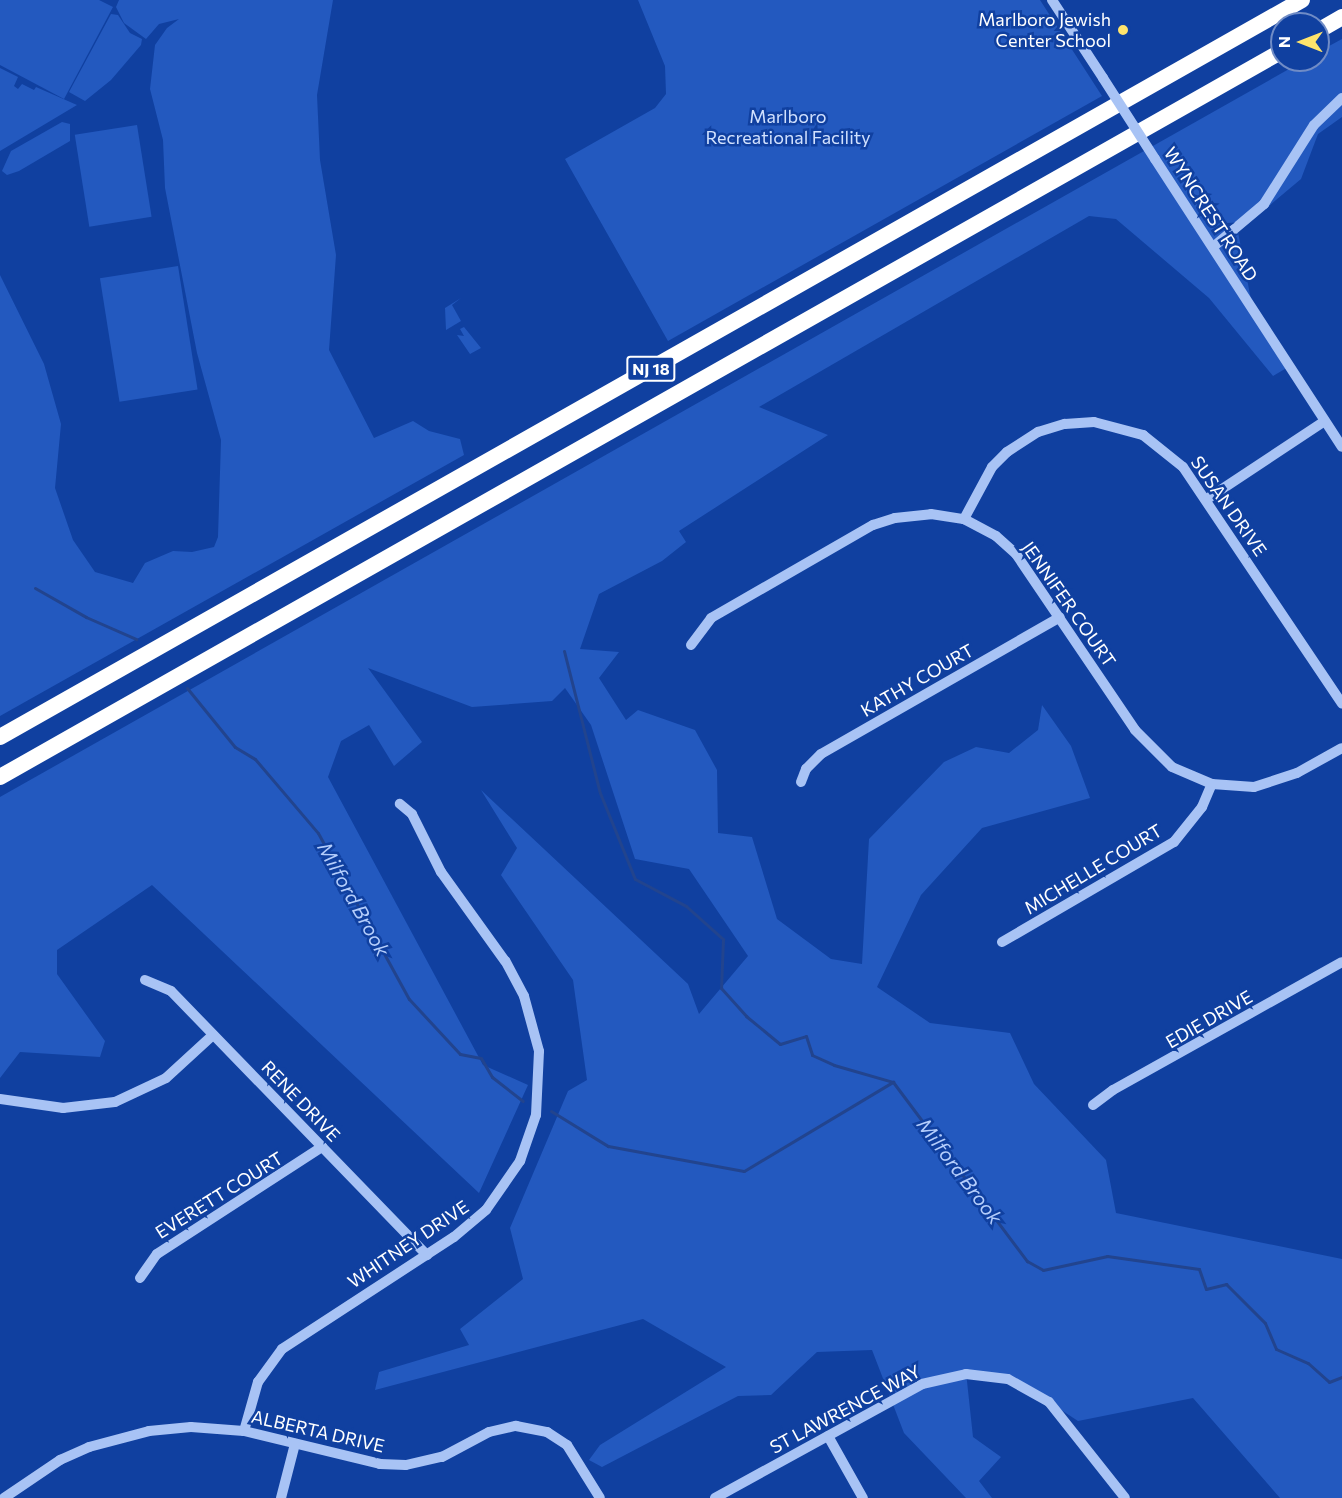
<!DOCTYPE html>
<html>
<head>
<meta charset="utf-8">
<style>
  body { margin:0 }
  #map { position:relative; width:1342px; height:1498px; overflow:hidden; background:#1040a0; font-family:Commissioner,sans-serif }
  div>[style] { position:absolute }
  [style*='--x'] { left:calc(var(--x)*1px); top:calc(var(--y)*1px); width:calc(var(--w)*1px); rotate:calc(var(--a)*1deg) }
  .green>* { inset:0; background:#2359bf; transform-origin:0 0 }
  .stream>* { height:3px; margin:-1.5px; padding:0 1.5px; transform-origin:1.5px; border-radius:1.5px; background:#22448e }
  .minor>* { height:10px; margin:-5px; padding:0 5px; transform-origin:5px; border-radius:5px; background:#a8c3f5 }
  .highway>* { height:16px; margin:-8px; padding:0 8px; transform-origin:8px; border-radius:8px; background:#fff }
  .minor-bridge>* { height:10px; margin:-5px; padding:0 5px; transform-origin:5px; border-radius:5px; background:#a8c3f5 }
  .dots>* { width:16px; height:16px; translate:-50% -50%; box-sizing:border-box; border:3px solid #1040a0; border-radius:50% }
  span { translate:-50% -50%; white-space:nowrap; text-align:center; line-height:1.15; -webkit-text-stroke:5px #1040a0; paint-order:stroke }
  .shield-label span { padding:2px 4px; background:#1040a0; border:2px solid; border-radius:4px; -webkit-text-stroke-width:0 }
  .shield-label { font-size:16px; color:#fff; font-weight:700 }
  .poi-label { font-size:18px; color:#fff }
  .right { translate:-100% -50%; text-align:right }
  .park-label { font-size:18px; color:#d1e1fe }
  .street-label { font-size:18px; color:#fff }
  .water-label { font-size:20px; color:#b5cefc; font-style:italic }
  .north { position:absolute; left:1270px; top:12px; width:60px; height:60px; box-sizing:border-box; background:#1040a0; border:2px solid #708cc6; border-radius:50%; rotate:270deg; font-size:16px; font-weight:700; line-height:24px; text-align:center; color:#fff }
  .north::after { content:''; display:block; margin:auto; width:21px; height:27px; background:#ffe46c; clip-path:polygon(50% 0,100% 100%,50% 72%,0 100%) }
</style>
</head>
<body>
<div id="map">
  <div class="green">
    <div style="clip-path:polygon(0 0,99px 0,113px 7px,64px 99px,0 65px)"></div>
    <div style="clip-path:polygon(119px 0,333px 0,317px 95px,320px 160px,336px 255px,329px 350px,374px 438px,413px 421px,429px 431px,460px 439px,464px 455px,0 716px,0 275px,44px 364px,61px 424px,55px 488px,73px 540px,95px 572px,133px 583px,145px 563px,173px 551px,192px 552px,214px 547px,218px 537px,221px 440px,197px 353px,165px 188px,163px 140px,150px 89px,155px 45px,167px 28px,179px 19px,159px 24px,146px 39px,124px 23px,116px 7px)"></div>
    <div style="clip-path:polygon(638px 0,1040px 0,1102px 96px,668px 341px,565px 159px,655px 108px,666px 94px,665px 66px)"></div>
    <div style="clip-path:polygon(111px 14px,118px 15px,130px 33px,142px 39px,141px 45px,111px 80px,85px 101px,69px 92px)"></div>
    <div style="clip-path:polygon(1342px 39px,1342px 117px,1318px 134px,1301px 179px,1238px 232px,1253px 310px,1290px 366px,1273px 376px,1209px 298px,1116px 219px,1089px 216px,759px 407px,828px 435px,679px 531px,686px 542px,662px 561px,599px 594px,580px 649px,619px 652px,599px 678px,626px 720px,638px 710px,695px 730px,717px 770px,718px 833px,752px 837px,777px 919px,831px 959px,862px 964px,869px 839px,944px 762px,976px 747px,1009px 753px,1038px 730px,1042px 705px,1071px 746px,1090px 798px,982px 828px,921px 895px,877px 987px,930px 1023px,1010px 1033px,1034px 1084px,1106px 1160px,1116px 1213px,1342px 1259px,1342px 1498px,1280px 1498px,1193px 1398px,1078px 1421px,1009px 1376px,966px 1372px,973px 1437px,1001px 1457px,979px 1481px,992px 1498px,966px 1498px,904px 1433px,872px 1350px,817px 1352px,771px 1395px,738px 1396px,602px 1467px,589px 1460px,600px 1445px,726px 1367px,643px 1319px,375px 1390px,379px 1372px,469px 1345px,460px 1329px,523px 1279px,510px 1228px,568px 1091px,587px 1080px,573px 980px,501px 875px,517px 848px,481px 790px,688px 984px,699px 1014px,748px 956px,689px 869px,635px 859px,591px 725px,565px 688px,552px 701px,472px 707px,368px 668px,422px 742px,394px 766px,369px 725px,341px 741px,328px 777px,483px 1065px,528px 1085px,479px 1193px,152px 885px,57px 950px,57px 974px,105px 1041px,100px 1057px,20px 1052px,0 1078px,0 797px,1305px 60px,1318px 60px,1318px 52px)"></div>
    <div style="clip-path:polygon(0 68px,18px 77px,14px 86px,18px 89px,22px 84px,34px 90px,36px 87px,77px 105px,0 151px)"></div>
    <div style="clip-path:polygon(62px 122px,70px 124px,70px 141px,19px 171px,7px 175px,2px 171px,11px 151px)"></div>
    <div style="left:137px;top:125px;width:93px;height:63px;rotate:81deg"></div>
    <div style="left:178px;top:266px;width:125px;height:79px;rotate:81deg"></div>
    <div style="clip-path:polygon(461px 298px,452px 305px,461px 321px,446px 330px,445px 308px)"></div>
    <div style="clip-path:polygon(464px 327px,481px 348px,470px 354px,457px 335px,464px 336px,460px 329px)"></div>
  </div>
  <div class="stream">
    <div style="--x:35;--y:588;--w:59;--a:29.6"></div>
    <div style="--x:86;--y:617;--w:55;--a:23.7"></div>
    <div style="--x:564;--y:651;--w:146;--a:75.8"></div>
    <div style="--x:600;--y:793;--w:93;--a:67.9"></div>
    <div style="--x:635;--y:879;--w:58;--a:27.9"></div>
    <div style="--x:686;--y:906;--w:50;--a:41.7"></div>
    <div style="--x:723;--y:939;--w:49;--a:92.3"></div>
    <div style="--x:721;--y:988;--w:38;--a:48"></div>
    <div style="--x:746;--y:1016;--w:44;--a:39.5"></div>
    <div style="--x:780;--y:1044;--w:27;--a:-17"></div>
    <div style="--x:806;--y:1036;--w:20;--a:72"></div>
    <div style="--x:812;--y:1055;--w:24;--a:24"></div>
    <div style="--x:834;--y:1065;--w:61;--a:16.1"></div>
    <div style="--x:187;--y:688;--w:76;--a:50.9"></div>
    <div style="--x:235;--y:747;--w:23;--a:31"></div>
    <div style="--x:255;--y:759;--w:97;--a:49.6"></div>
    <div style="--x:318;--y:833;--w:189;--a:61.3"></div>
    <div style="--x:409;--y:999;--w:75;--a:47.2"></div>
    <div style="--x:460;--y:1054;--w:21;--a:11"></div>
    <div style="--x:481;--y:1058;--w:22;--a:60"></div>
    <div style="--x:492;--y:1077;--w:39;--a:38"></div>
    <div style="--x:551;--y:1111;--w:67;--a:31.6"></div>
    <div style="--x:608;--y:1146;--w:138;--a:10.4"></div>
    <div style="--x:744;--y:1171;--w:174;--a:-30.9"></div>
    <div style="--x:893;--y:1082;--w:224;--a:53.2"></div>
    <div style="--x:1027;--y:1261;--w:18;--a:29"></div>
    <div style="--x:1043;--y:1270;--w:66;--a:-12.3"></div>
    <div style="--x:1107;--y:1256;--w:93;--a:8"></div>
    <div style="--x:1199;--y:1269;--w:21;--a:71"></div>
    <div style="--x:1206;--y:1289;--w:21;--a:-14"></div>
    <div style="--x:1226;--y:1284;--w:55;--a:45"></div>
    <div style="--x:1265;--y:1323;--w:28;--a:67"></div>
    <div style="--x:1276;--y:1349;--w:35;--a:24"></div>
    <div style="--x:1308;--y:1363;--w:28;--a:42"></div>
    <div style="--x:1329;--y:1382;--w:14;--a:-21"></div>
  </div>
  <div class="minor">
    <div style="--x:1052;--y:0;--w:93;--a:56.8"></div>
    <div style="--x:1155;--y:159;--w:343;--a:57"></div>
    <div style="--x:1213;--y:247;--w:67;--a:-40.1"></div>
    <div style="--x:1264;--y:204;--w:93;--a:-57.7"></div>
    <div style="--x:1314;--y:125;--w:39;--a:-44"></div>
    <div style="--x:1207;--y:499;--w:141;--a:-33.5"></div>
    <div style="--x:964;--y:519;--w:59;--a:-61.7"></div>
    <div style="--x:992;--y:467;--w:21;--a:-45"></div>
    <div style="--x:1007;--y:452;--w:37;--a:-33"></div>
    <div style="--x:1038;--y:432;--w:28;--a:-17"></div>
    <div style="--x:1065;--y:424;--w:29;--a:-4"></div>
    <div style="--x:1094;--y:422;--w:51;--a:14.9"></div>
    <div style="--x:1143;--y:435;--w:51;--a:38.7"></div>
    <div style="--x:1183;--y:467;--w:285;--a:56.1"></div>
    <div style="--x:691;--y:645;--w:34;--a:-53"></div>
    <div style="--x:711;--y:618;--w:187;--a:-29.9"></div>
    <div style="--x:873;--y:525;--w:23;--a:-18"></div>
    <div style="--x:895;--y:518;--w:36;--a:-6"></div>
    <div style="--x:931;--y:514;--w:33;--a:9"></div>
    <div style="--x:964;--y:519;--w:36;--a:28"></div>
    <div style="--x:996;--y:536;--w:27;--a:42"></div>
    <div style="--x:1016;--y:554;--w:212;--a:55.9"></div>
    <div style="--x:1135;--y:730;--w:52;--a:45"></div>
    <div style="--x:1172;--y:767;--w:43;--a:23"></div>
    <div style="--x:1212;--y:784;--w:42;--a:4.1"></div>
    <div style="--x:1254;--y:787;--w:45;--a:-18"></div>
    <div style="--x:1297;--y:773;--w:51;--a:-29.1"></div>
    <div style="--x:801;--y:782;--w:14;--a:-69"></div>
    <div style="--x:806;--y:769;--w:21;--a:-45"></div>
    <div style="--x:821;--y:754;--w:275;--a:-29.8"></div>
    <div style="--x:1002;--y:942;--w:199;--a:-30.2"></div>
    <div style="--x:1174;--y:842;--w:45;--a:-51.3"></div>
    <div style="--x:1202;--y:807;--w:25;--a:-67"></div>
    <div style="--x:145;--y:980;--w:28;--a:23"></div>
    <div style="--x:171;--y:991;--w:368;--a:45.9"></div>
    <div style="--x:0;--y:1099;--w:64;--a:8.1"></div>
    <div style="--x:63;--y:1108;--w:52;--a:-6.6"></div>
    <div style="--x:115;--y:1102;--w:56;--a:-25.2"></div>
    <div style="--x:166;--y:1078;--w:64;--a:-42.5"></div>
    <div style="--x:1093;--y:1105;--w:25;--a:-37"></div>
    <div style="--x:1113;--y:1090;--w:262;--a:-29.2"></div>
    <div style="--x:140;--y:1278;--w:29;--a:-55"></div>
    <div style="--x:157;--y:1254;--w:197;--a:-33"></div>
    <div style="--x:244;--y:1431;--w:51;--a:-74.1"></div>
    <div style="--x:258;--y:1382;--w:41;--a:-54"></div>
    <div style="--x:282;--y:1349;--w:205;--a:-33.1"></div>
    <div style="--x:454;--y:1237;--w:42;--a:-40.2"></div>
    <div style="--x:486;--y:1210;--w:60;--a:-55.2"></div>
    <div style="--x:520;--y:1161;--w:49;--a:-70.8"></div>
    <div style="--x:536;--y:1115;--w:64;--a:-87.3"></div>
    <div style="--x:539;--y:1051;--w:57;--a:-105.3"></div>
    <div style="--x:524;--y:996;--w:40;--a:-118"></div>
    <div style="--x:505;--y:961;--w:110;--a:-125.7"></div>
    <div style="--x:441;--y:872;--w:65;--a:-116.6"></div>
    <div style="--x:412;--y:814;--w:16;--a:-140"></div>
    <div style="--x:828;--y:1436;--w:71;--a:60.6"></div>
    <div style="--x:4;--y:1498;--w:68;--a:-34.2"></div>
    <div style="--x:60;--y:1460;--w:32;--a:-24"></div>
    <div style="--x:89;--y:1447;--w:62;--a:-14.9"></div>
    <div style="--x:149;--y:1431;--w:42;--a:-5.4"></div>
    <div style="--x:191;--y:1427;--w:53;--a:4.3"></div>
    <div style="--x:244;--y:1431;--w:140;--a:13.6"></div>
    <div style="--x:380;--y:1464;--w:26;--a:2"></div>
    <div style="--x:406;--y:1465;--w:37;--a:-13"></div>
    <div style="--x:442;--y:1457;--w:53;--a:-28"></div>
    <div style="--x:489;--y:1432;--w:28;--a:-13"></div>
    <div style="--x:516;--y:1426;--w:32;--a:11"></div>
    <div style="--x:547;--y:1432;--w:24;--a:33"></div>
    <div style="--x:567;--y:1445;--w:62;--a:58.1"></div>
    <div style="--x:281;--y:1498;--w:56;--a:-75.5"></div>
    <div style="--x:715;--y:1498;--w:236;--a:-28.8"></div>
    <div style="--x:922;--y:1384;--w:45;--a:-12.8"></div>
    <div style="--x:966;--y:1374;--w:42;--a:6.8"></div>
    <div style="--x:1008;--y:1379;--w:47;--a:29.3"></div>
    <div style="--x:1049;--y:1402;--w:122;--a:51.6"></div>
  </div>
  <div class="highway">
    <div style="--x:1318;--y:31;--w:28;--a:-30"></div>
    <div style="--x:0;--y:737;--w:1496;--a:-29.51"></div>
    <div style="--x:0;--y:777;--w:1473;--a:-29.52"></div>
  </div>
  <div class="minor-bridge">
    <div style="--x:1103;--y:78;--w:96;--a:57.3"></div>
  </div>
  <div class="dots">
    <div style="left:1123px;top:30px;background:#ffe46c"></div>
  </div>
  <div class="shield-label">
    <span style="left:651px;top:369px">NJ 18</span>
  </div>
  <div class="poi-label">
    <span class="right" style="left:1111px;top:30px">Marlboro Jewish<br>Center School</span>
  </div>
  <div class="park-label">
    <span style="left:788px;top:127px">Marlboro<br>Recreational Facility</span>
  </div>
  <div class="street-label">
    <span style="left:1211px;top:214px;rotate:57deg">WYNCREST ROAD</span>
    <span style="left:1229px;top:506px;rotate:55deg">SUSAN DRIVE</span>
    <span style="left:1069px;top:604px;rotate:55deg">JENNIFER COURT</span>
    <span style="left:917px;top:680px;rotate:-30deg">KATHY COURT</span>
    <span style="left:1093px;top:869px;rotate:-31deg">MICHELLE COURT</span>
    <span style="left:1209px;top:1019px;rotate:-30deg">EDIE DRIVE</span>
    <span style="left:301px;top:1101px;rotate:46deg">RENE DRIVE</span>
    <span style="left:219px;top:1195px;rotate:-32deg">EVERETT COURT</span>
    <span style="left:408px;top:1244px;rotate:-34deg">WHITNEY DRIVE</span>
    <span style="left:845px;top:1409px;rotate:-28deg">ST LAWRENCE WAY</span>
    <span style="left:318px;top:1431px;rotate:13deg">ALBERTA DRIVE</span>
  </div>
  <div class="water-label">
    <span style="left:354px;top:899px;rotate:61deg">Milford Brook</span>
    <span style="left:960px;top:1171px;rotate:53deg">Milford Brook</span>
  </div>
  <div class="north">N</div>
</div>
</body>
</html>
